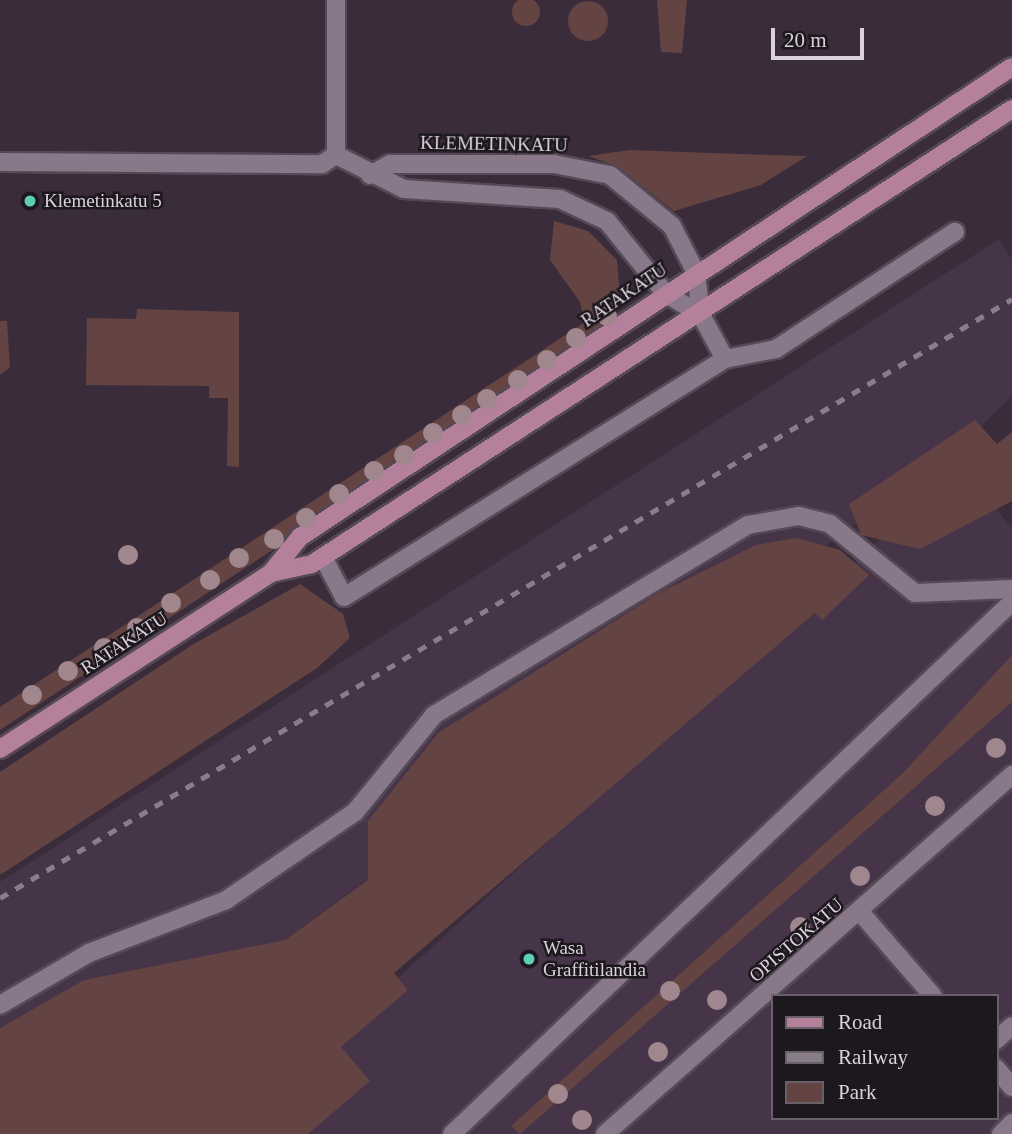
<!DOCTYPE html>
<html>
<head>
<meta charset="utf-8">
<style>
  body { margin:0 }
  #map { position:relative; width:1012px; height:1134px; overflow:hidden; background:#3a2c3b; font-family:"Times New Roman",serif }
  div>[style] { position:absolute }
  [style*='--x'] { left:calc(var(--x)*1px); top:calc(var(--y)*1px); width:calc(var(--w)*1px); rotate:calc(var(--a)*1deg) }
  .built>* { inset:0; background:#463448 }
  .green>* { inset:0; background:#644442 }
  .round { border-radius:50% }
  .roads { filter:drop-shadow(2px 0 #554956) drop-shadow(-2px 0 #554956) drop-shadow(0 2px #554956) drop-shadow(0 -2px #554956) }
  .minor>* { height:18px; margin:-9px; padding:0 9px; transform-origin:9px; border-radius:9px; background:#88788a }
  .major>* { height:18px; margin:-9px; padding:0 9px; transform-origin:9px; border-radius:9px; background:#b4809b }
  .rail>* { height:5px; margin-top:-2.5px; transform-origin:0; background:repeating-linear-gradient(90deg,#897d8a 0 9px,transparent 0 18px) }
  .trees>* { width:20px; height:20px; margin:-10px; border-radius:50%; background:#a0878d }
  .dots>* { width:19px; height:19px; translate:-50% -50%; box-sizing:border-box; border:4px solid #1d171e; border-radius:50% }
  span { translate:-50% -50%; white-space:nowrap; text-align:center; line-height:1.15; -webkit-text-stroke:5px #1d171e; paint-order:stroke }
  .street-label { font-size:19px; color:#dad1db }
  .poi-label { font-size:19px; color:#dad1db }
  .left { translate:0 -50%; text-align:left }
  .legend { position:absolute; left:771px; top:994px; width:228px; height:126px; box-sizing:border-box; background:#1d171e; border:2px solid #69616a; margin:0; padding:9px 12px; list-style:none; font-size:21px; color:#dad1db }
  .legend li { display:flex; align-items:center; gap:14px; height:35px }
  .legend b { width:35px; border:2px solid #69616a }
  .scale { position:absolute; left:771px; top:28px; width:93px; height:32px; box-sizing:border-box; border:4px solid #dad1db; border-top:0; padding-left:9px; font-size:21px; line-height:24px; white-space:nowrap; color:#dad1db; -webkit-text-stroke:5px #1d171e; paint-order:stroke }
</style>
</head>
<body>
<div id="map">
  <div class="built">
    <div style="clip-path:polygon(999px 239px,1012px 259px,1012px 396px,954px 452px,285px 940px,85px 980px,0 1028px,0 882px)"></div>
    <div style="clip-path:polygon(evenodd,960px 466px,1012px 528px,1012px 1134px,227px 1134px,960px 466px,772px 996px,996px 996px,996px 1118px,772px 1118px,772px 996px)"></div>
  </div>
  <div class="green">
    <div class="round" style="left:512px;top:-2px;width:28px;height:28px"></div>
    <div style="clip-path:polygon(657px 0,687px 0,682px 53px,661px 52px)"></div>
    <div class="round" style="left:568px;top:1px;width:40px;height:40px"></div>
    <div style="clip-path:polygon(630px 150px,739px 154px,807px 156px,761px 185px,674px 211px,617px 166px,588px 156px)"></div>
    <div style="clip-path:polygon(554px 221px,588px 231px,617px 260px,620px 300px,593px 338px,0 730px,0 707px,585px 322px,580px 302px,550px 260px)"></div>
    <div style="clip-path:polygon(137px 309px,239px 312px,239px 467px,227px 466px,228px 398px,209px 398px,209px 386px,86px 385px,87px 318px,136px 319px)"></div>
    <div style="clip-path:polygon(0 321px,7px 321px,10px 367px,0 375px)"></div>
    <div style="clip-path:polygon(975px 420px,997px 444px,1012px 432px,1012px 501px,920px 549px,861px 535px,849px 504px)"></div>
    <div style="clip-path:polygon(796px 538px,840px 550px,869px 575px,822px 620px,815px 613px,394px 973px,408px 990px,341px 1047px,370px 1081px,308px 1134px,0 1134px,0 1028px,84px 980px,285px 940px,368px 880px,368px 821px,438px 733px,659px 593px,756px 545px)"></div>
    <div style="clip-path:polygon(300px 584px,343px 614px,350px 638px,317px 668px,0 875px,0 772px,192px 645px)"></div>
    <div style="clip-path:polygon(1012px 655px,1012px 702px,520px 1134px,511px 1126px,903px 773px)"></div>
  </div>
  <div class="roads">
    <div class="minor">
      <div style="--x:336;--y:155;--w:76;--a:26.6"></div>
      <div style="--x:404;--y:189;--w:156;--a:3.7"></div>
      <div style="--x:560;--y:199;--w:52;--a:25.1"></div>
      <div style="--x:607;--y:221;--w:92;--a:51.1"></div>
      <div style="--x:665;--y:293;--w:42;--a:31.4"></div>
      <div style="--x:336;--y:155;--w:155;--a:-90"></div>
      <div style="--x:0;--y:162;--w:322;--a:0.4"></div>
      <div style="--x:322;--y:164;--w:17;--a:-33"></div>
      <div style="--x:370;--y:175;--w:23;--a:-29"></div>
      <div style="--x:390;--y:164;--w:164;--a:0"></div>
      <div style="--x:554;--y:164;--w:57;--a:11.1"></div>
      <div style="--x:610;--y:175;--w:80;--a:39.4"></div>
      <div style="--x:672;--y:226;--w:53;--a:62.9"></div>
      <div style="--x:696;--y:273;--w:42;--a:83.2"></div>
      <div style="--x:701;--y:315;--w:50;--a:61.4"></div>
      <div style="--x:323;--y:557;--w:45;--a:62.3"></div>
      <div style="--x:344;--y:597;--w:449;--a:-32"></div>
      <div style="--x:725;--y:359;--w:52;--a:-11.1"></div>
      <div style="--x:776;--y:349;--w:214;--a:-33.2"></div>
      <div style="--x:860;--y:912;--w:111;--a:49"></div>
      <div style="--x:0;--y:1005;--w:103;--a:-30.3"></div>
      <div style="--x:89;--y:953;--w:147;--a:-21.1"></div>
      <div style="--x:226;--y:900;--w:156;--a:-34.3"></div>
      <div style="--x:355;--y:812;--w:125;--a:-50.8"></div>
      <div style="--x:434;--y:715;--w:367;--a:-31.2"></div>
      <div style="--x:748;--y:525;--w:52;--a:-10"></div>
      <div style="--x:799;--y:516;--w:32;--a:14"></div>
      <div style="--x:830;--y:524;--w:109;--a:39.1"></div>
      <div style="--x:915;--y:593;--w:97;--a:-2.4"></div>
      <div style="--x:996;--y:1040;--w:21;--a:-41"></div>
      <div style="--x:996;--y:1068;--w:25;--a:50"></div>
      <div style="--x:452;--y:1134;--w:772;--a:-43.53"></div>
      <div style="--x:605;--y:1134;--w:543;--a:-41.41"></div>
      <div style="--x:1001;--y:1134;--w:16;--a:-45"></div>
    </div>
    <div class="major">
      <div style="--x:271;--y:573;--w:42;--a:-12.4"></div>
      <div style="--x:312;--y:564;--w:835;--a:-33.02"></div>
      <div style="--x:0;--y:749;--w:323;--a:-33"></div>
      <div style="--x:271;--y:573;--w:46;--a:-51.1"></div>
      <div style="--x:300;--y:537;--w:853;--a:-33.43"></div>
    </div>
  </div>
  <div class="rail">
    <div style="--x:0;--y:898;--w:1176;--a:-30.62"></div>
  </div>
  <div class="trees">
    <div style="left:607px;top:316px"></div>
    <div style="left:576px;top:338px"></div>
    <div style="left:547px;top:360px"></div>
    <div style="left:518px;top:380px"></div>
    <div style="left:487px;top:399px"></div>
    <div style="left:462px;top:415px"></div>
    <div style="left:433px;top:433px"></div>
    <div style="left:404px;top:455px"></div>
    <div style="left:374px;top:471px"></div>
    <div style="left:339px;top:494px"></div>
    <div style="left:306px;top:518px"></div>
    <div style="left:274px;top:539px"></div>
    <div style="left:128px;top:555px"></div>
    <div style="left:239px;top:558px"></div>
    <div style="left:210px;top:580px"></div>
    <div style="left:171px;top:603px"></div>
    <div style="left:137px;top:628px"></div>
    <div style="left:104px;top:648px"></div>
    <div style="left:68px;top:671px"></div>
    <div style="left:32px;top:695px"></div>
    <div style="left:996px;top:748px"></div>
    <div style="left:935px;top:806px"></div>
    <div style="left:860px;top:876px"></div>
    <div style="left:800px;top:927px"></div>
    <div style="left:670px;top:991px"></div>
    <div style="left:717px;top:1000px"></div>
    <div style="left:658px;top:1052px"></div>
    <div style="left:558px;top:1094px"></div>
    <div style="left:582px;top:1120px"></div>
  </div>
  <div class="dots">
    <div style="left:30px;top:201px;background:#5dceb8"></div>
    <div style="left:529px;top:959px;background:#5dceb8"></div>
  </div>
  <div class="street-label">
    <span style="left:494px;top:144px;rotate:1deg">KLEMETINKATU</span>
    <span style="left:624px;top:295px;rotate:-34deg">RATAKATU</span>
    <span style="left:124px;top:643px;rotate:-33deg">RATAKATU</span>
    <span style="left:796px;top:940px;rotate:-41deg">OPISTOKATU</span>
  </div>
  <div class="poi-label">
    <span class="left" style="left:44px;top:201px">Klemetinkatu 5</span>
    <span class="left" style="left:543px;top:959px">Wasa<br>Graffitilandia</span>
  </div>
  <ul class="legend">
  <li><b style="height:9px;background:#b4809b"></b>Road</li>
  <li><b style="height:9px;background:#897d8a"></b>Railway</li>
  <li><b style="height:19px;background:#644442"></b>Park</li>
  </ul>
  <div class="scale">20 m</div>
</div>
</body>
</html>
